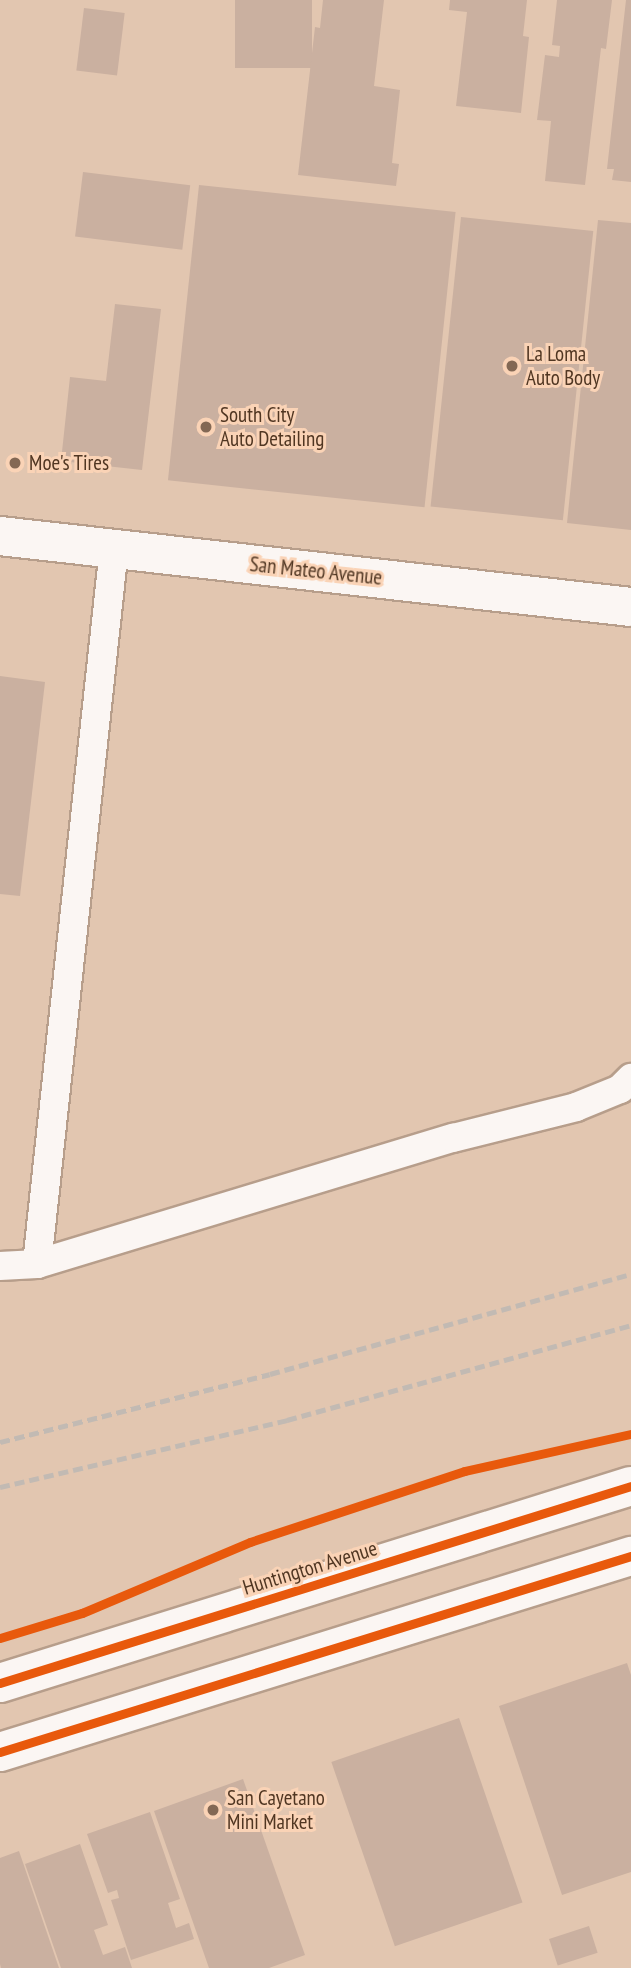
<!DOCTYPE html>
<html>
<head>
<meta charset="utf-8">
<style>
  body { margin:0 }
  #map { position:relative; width:631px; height:1968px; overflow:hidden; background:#e2c6b0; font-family:"PT Sans Narrow",sans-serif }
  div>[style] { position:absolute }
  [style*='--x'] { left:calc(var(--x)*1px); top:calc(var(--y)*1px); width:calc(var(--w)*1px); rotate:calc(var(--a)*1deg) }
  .building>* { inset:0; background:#cab0a0; transform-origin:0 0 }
  .roads { filter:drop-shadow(2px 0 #b79e8b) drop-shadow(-2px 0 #b79e8b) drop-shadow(0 2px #b79e8b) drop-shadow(0 -2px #b79e8b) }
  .service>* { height:28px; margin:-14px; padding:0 14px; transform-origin:14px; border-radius:14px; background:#fbf6f3 }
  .tertiary>* { height:38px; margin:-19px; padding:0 19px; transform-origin:19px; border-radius:19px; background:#fbf6f3 }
  .secondary>* { height:38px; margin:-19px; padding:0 19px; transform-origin:19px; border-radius:19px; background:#fbf6f3 }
  .rail>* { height:5px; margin-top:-2.5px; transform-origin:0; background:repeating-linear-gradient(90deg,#c2bab3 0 10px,transparent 0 15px) }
  .cycleway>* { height:9px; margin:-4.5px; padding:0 4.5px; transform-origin:4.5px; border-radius:4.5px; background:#e8590c }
  .dots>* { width:19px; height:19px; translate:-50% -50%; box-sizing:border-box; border:4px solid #fad3b6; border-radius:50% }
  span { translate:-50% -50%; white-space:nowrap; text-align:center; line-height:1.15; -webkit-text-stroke:6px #fad3b6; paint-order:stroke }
  .poi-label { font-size:21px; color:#503622 }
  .left { translate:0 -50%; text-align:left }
  .street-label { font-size:21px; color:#503622 }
</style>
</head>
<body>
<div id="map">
  <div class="building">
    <div style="left:235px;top:0;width:77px;height:68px"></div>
    <div style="clip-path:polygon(323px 0,384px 0,374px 86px,400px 90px,392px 163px,399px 164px,396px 186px,298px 175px,315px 27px,320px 28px)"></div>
    <div style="clip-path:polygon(450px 0,527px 0,523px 36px,529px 37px,521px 113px,456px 106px,467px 12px,449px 10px)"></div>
    <div style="clip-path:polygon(557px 0,612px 0,606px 49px,601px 48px,585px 185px,545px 181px,551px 121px,537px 120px,545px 55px,559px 57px,560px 46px,552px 45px)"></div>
    <div style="clip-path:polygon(626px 0,631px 0,631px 182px,612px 180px,614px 169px,607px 169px)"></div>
    <div style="left:84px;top:8px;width:41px;height:63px;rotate:7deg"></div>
    <div style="left:83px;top:172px;width:108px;height:65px;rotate:7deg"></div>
    <div style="left:199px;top:185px;width:258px;height:297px;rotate:6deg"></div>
    <div style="left:461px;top:217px;width:133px;height:291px;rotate:6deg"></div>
    <div style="clip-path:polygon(598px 220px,631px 223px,631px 530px,567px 523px)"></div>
    <div style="clip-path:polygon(115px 304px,161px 309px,142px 470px,61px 461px,70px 377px,106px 381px)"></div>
    <div style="clip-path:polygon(0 676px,45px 682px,20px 896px,0 894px)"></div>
    <div style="clip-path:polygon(627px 1663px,631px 1675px,631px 1872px,562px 1895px,499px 1706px)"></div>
    <div style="left:459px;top:1718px;width:195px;height:135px;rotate:71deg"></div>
    <div style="clip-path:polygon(243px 1779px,305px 1955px,269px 1968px,209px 1968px,154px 1811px)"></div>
    <div style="clip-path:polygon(150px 1812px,180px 1899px,168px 1903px,176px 1928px,189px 1923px,194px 1939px,131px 1960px,111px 1900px,119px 1898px,117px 1890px,108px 1893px,87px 1834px)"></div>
    <div style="clip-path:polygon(80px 1844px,108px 1925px,94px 1930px,103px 1955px,125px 1947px,132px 1968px,61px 1968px,25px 1864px)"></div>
    <div style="clip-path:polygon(19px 1851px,59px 1968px,1px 1968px,0 1964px,0 1858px)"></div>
    <div style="left:589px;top:1926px;width:28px;height:42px;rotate:72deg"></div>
  </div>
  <div class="roads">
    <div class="service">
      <div style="--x:37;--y:1264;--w:720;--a:-83.86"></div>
      <div style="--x:0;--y:1266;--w:37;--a:-3"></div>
      <div style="--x:37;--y:1264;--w:435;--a:-16.9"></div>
      <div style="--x:453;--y:1138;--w:127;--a:-14.1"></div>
      <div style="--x:576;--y:1107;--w:48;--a:-22.2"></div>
      <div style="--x:620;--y:1089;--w:16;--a:-45"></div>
    </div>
    <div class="tertiary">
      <div style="--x:0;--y:1683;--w:661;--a:-17.34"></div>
      <div style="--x:0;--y:1752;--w:661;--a:-17.26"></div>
    </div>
    <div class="secondary">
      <div style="--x:0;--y:536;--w:635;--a:6.42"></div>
    </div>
  </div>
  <div class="rail">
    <div style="--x:0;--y:1442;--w:278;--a:-14.1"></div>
    <div style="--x:270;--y:1374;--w:375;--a:-15.5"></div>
    <div style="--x:0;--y:1487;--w:295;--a:-13.1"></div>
    <div style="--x:287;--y:1420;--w:357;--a:-15.4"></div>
  </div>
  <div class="cycleway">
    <div style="--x:0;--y:1638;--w:86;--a:-17"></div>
    <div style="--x:82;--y:1613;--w:182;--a:-22.9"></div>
    <div style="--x:250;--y:1542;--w:226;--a:-18.3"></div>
    <div style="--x:465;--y:1471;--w:170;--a:-12.6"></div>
    <div style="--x:0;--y:1683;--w:661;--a:-17.34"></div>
    <div style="--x:0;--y:1752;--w:661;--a:-17.26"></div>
  </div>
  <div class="dots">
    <div style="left:512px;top:366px;background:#836854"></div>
    <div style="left:206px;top:427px;background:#836854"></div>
    <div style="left:15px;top:463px;background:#836854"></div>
    <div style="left:213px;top:1810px;background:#836854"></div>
  </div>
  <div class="poi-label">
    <span class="left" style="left:526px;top:366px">La Loma<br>Auto Body</span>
    <span class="left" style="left:220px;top:427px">South City<br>Auto Detailing</span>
    <span class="left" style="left:29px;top:463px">Moe's Tires</span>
    <span class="left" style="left:227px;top:1810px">San Cayetano<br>Mini Market</span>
  </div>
  <div class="street-label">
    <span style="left:316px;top:571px;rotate:6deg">San Mateo Avenue</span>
    <span style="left:310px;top:1568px;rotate:-17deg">Huntington Avenue</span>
  </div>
</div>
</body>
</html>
